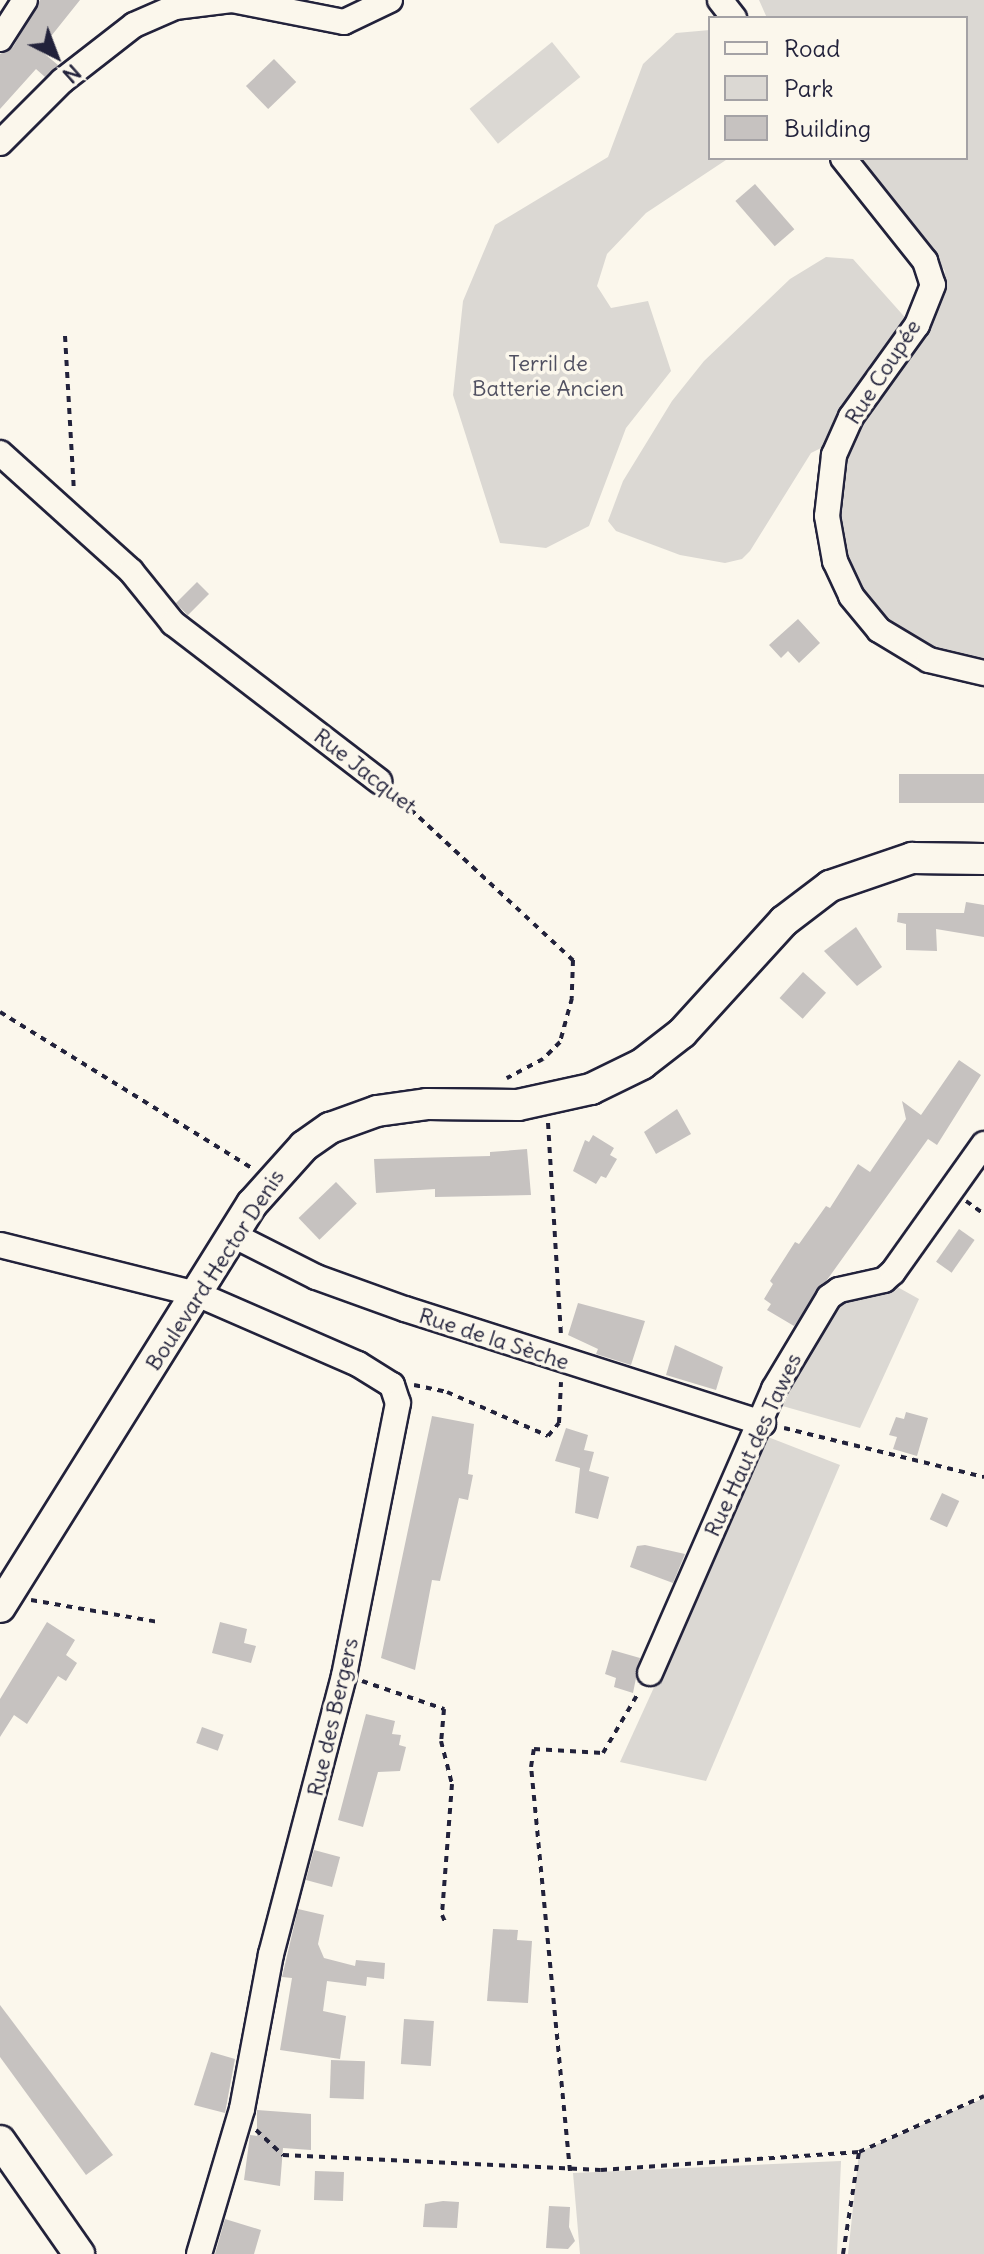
<!DOCTYPE html>
<html>
<head>
<meta charset="utf-8">
<style>
  body { margin:0 }
  #map { position:relative; width:984px; height:2254px; overflow:hidden; background:#fbf7ec; font-family:Delius,sans-serif }
  div>[style] { position:absolute }
  [style*='--x'] { left:calc(var(--x)*1px); top:calc(var(--y)*1px); width:calc(var(--w)*1px); rotate:calc(var(--a)*1deg) }
  .green>* { inset:0; background:#dbd8d3; transform-origin:0 0 }
  .building>* { inset:0; background:#c6c2c0; transform-origin:0 0 }
  .path>* { height:4px; margin-top:-2px; transform-origin:0; background:repeating-linear-gradient(90deg,#22223b 0 6px,transparent 0 12px) }
  .roads { filter:drop-shadow(2px 0 #22223b) drop-shadow(-2px 0 #22223b) drop-shadow(0 2px #22223b) drop-shadow(0 -2px #22223b) }
  .minor>* { height:24px; margin:-12px; padding:0 12px; transform-origin:12px; border-radius:12px; background:#fbf7ec }
  .tertiary>* { height:30px; margin:-15px; padding:0 15px; transform-origin:15px; border-radius:15px; background:#fbf7ec }
  span { translate:-50% -50%; white-space:nowrap; text-align:center; line-height:1.15; -webkit-text-stroke:7px #fbf7ec; paint-order:stroke }
  .park-label { font-size:22px; color:#505061 }
  .street-label { font-size:22px; color:#22223b }
  .legend { position:absolute; left:708px; top:16px; width:260px; height:144px; box-sizing:border-box; background:#fbf7ec; border:2px solid #a4a2a5; margin:0; padding:10px 14px; list-style:none; font-size:24px; color:#22223b }
  .legend li { display:flex; align-items:center; gap:16px; height:40px }
  .legend b { width:40px; border:2px solid #a4a2a5 }
  .north { position:absolute; left:16px; top:16px; width:80px; height:80px; -webkit-text-stroke:6px #fbf7ec; paint-order:stroke; rotate:138deg; font-size:22px; font-weight:700; line-height:32px; text-align:center; color:#22223b }
  .north::after { content:''; display:block; margin:auto; width:28px; height:36px; background:#22223b; clip-path:polygon(50% 0,100% 100%,50% 72%,0 100%) }
</style>
</head>
<body>
<div id="map">
  <div class="green">
    <div style="clip-path:polygon(759px 0,984px 0,984px 667px,898px 638px,846px 575px,833px 487px,862px 415px,928px 335px,945px 271px,859px 158px,966px 158px,966px 18px,767px 18px)"></div>
    <div style="clip-path:polygon(710px 30px,710px 158px,729px 158px,646px 213px,607px 254px,597px 286px,611px 308px,648px 301px,671px 371px,626px 428px,589px 526px,546px 548px,500px 543px,453px 395px,463px 301px,495px 225px,608px 157px,643px 64px,676px 33px)"></div>
    <div style="left:552px;top:42px;width:45px;height:106px;rotate:51deg"></div>
    <div style="clip-path:polygon(826px 257px,853px 259px,910px 323px,833px 442px,811px 453px,750px 551px,742px 559px,725px 563px,680px 555px,616px 531px,608px 521px,623px 481px,672px 401px,704px 361px,790px 279px)"></div>
    <div style="clip-path:polygon(892px 1284px,919px 1299px,860px 1428px,779px 1405px,835px 1301px)"></div>
    <div style="clip-path:polygon(768px 1437px,840px 1465px,706px 1781px,620px 1762px)"></div>
    <div style="clip-path:polygon(984px 2098px,984px 2254px,848px 2254px,859px 2152px)"></div>
    <div style="clip-path:polygon(841px 2161px,837px 2254px,580px 2254px,573px 2173px)"></div>
  </div>
  <div class="building">
    <div style="clip-path:polygon(40px 0,80px 0,40px 50px,58px 65px,45px 77px,36px 69px,0 109px,0 54px,13px 47px)"></div>
    <div style="left:274px;top:59px;width:32px;height:39px;rotate:46deg"></div>
    <div style="left:755px;top:184px;width:60px;height:26px;rotate:49deg"></div>
    <div style="left:197px;top:582px;width:17px;height:30px;rotate:45deg"></div>
    <div style="clip-path:polygon(798px 619px,820px 643px,799px 663px,788px 651px,781px 658px,769px 645px)"></div>
    <div style="left:899px;top:774px;width:85px;height:29px"></div>
    <div style="clip-path:polygon(966px 902px,984px 905px,984px 937px,936px 929px,937px 951px,906px 950px,906px 924px,897px 922px,898px 913px,964px 913px)"></div>
    <div style="clip-path:polygon(856px 927px,882px 967px,857px 986px,824px 951px)"></div>
    <div style="left:803px;top:972px;width:31px;height:35px;rotate:42deg"></div>
    <div style="clip-path:polygon(959px 1060px,981px 1075px,937px 1145px,928px 1139px,794px 1326px,767px 1310px,771px 1304px,764px 1299px,773px 1284px,770px 1281px,795px 1242px,799px 1244px,826px 1206px,830px 1208px,858px 1164px,870px 1172px,906px 1119px,902px 1101px,921px 1115px)"></div>
    <div style="clip-path:polygon(677px 1109px,691px 1134px,656px 1154px,644px 1132px)"></div>
    <div style="clip-path:polygon(593px 1135px,614px 1148px,610px 1155px,617px 1159px,606px 1178px,601px 1176px,596px 1184px,573px 1171px,585px 1140px,589px 1142px)"></div>
    <div style="clip-path:polygon(527px 1149px,531px 1195px,435px 1197px,435px 1189px,376px 1193px,374px 1159px,490px 1156px,490px 1152px)"></div>
    <div style="left:336px;top:1182px;width:30px;height:52px;rotate:46deg"></div>
    <div style="left:959px;top:1229px;width:19px;height:40px;rotate:35deg"></div>
    <div style="clip-path:polygon(578px 1303px,645px 1321px,631px 1365px,596px 1354px,598px 1349px,568px 1335px)"></div>
    <div style="clip-path:polygon(675px 1345px,723px 1367px,716px 1390px,666px 1375px)"></div>
    <div style="clip-path:polygon(906px 1412px,928px 1418px,917px 1456px,893px 1449px,897px 1437px,889px 1435px,896px 1417px,904px 1419px)"></div>
    <div style="clip-path:polygon(432px 1416px,474px 1424px,468px 1474px,473px 1475px,468px 1500px,459px 1498px,440px 1581px,432px 1580px,415px 1670px,381px 1658px)"></div>
    <div style="clip-path:polygon(566px 1428px,588px 1435px,584px 1450px,594px 1452px,589px 1471px,609px 1477px,598px 1519px,575px 1513px,580px 1468px,555px 1461px)"></div>
    <div style="left:942px;top:1493px;width:19px;height:29px;rotate:25deg"></div>
    <div style="clip-path:polygon(645px 1545px,685px 1554px,673px 1583px,630px 1567px,637px 1546px)"></div>
    <div style="clip-path:polygon(47px 1622px,75px 1640px,66px 1655px,77px 1663px,66px 1681px,58px 1676px,27px 1724px,14px 1715px,0 1737px,0 1699px)"></div>
    <div style="clip-path:polygon(220px 1622px,247px 1629px,244px 1643px,256px 1646px,251px 1663px,212px 1653px)"></div>
    <div style="clip-path:polygon(612px 1650px,640px 1658px,633px 1693px,614px 1687px,616px 1678px,605px 1674px)"></div>
    <div style="clip-path:polygon(366px 1714px,395px 1721px,392px 1734px,401px 1735px,399px 1745px,406px 1747px,400px 1771px,378px 1772px,363px 1827px,338px 1820px)"></div>
    <div style="left:202px;top:1727px;width:23px;height:17px;rotate:20deg"></div>
    <div style="left:314px;top:1850px;width:27px;height:31px;rotate:15deg"></div>
    <div style="clip-path:polygon(298px 1909px,324px 1915px,318px 1944px,324px 1958px,355px 1966px,356px 1960px,385px 1963px,384px 1979px,367px 1977px,366px 1986px,327px 1981px,323px 2011px,346px 2016px,340px 2059px,280px 2050px,292px 1978px,282px 1977px)"></div>
    <div style="clip-path:polygon(493px 1929px,518px 1930px,517px 1940px,532px 1941px,528px 2003px,487px 2001px)"></div>
    <div style="clip-path:polygon(0 2005px,113px 2155px,86px 2175px,0 2057px)"></div>
    <div style="left:404px;top:2019px;width:30px;height:45px;rotate:4deg"></div>
    <div style="clip-path:polygon(211px 2052px,235px 2059px,225px 2113px,194px 2105px)"></div>
    <div style="left:331px;top:2060px;width:34px;height:38px;rotate:2deg"></div>
    <div style="clip-path:polygon(257px 2110px,311px 2114px,311px 2150px,283px 2148px,280px 2186px,244px 2180px,250px 2135px,257px 2136px)"></div>
    <div style="left:315px;top:2171px;width:29px;height:29px;rotate:2deg"></div>
    <div style="clip-path:polygon(443px 2201px,459px 2202px,457px 2228px,423px 2227px,425px 2204px)"></div>
    <div style="clip-path:polygon(549px 2206px,570px 2207px,569px 2227px,575px 2241px,568px 2249px,546px 2248px)"></div>
    <div style="clip-path:polygon(225px 2219px,261px 2230px,254px 2254px,215px 2254px)"></div>
  </div>
  <div class="path">
    <div style="--x:65;--y:336;--w:154;--a:86.7"></div>
    <div style="--x:393;--y:793;--w:246;--a:42.9"></div>
    <div style="--x:573;--y:960;--w:38;--a:92"></div>
    <div style="--x:572;--y:998;--w:46;--a:105.3"></div>
    <div style="--x:560;--y:1042;--w:24;--a:135"></div>
    <div style="--x:543;--y:1059;--w:41;--a:152.2"></div>
    <div style="--x:0;--y:1012;--w:298;--a:31.8"></div>
    <div style="--x:548;--y:1123;--w:215;--a:86.5"></div>
    <div style="--x:966;--y:1201;--w:22;--a:36"></div>
    <div style="--x:414;--y:1385;--w:34;--a:12"></div>
    <div style="--x:447;--y:1392;--w:110;--a:23.5"></div>
    <div style="--x:548;--y:1436;--w:17;--a:-50"></div>
    <div style="--x:559;--y:1423;--w:41;--a:-87.2"></div>
    <div style="--x:784;--y:1428;--w:206;--a:13.8"></div>
    <div style="--x:31;--y:1600;--w:130;--a:9.8"></div>
    <div style="--x:362;--y:1681;--w:87;--a:18.9"></div>
    <div style="--x:444;--y:1709;--w:32;--a:95"></div>
    <div style="--x:441;--y:1741;--w:44;--a:75.7"></div>
    <div style="--x:452;--y:1784;--w:131;--a:94.4"></div>
    <div style="--x:442;--y:1915;--w:10;--a:66"></div>
    <div style="--x:256;--y:2130;--w:37;--a:43"></div>
    <div style="--x:283;--y:2155;--w:318;--a:2.7"></div>
    <div style="--x:601;--y:2170;--w:259;--a:-4"></div>
    <div style="--x:859;--y:2152;--w:137;--a:-24.1"></div>
    <div style="--x:570;--y:2171;--w:406;--a:-95.5"></div>
    <div style="--x:531;--y:1767;--w:18;--a:-81"></div>
    <div style="--x:534;--y:1749;--w:69;--a:3.3"></div>
    <div style="--x:603;--y:1753;--w:71;--a:-59.5"></div>
    <div style="--x:843;--y:2254;--w:103;--a:-81.1"></div>
  </div>
  <div class="roads">
    <div class="minor">
      <div style="--x:232;--y:0;--w:114;--a:11.1"></div>
      <div style="--x:344;--y:22;--w:51;--a:-25.6"></div>
      <div style="--x:720;--y:0;--w:23;--a:52"></div>
      <div style="--x:0;--y:39;--w:46;--a:-57.3"></div>
      <div style="--x:0;--y:143;--w:88;--a:-45"></div>
      <div style="--x:62;--y:81;--w:91;--a:-37.9"></div>
      <div style="--x:134;--y:25;--w:45;--a:-23.7"></div>
      <div style="--x:175;--y:7;--w:57;--a:-7"></div>
      <div style="--x:843;--y:158;--w:132;--a:51.5"></div>
      <div style="--x:925;--y:261;--w:25;--a:72"></div>
      <div style="--x:933;--y:285;--w:43;--a:111.8"></div>
      <div style="--x:917;--y:325;--w:113;--a:125.7"></div>
      <div style="--x:851;--y:417;--w:42;--a:114.1"></div>
      <div style="--x:834;--y:455;--w:61;--a:96.5"></div>
      <div style="--x:827;--y:516;--w:46;--a:79.9"></div>
      <div style="--x:835;--y:561;--w:38;--a:65"></div>
      <div style="--x:851;--y:596;--w:44;--a:50.5"></div>
      <div style="--x:879;--y:630;--w:58;--a:31"></div>
      <div style="--x:929;--y:660;--w:57;--a:13.3"></div>
      <div style="--x:0;--y:453;--w:176;--a:42"></div>
      <div style="--x:131;--y:571;--w:67;--a:51.1"></div>
      <div style="--x:173;--y:623;--w:260;--a:37.5"></div>
      <div style="--x:233;--y:1235;--w:93;--a:26.8"></div>
      <div style="--x:316;--y:1277;--w:95;--a:19.8"></div>
      <div style="--x:405;--y:1309;--w:376;--a:17.7"></div>
      <div style="--x:0;--y:1245;--w:203;--a:14"></div>
      <div style="--x:197;--y:1294;--w:176;--a:23.5"></div>
      <div style="--x:358;--y:1364;--w:40;--a:32"></div>
      <div style="--x:392;--y:1385;--w:19;--a:72"></div>
      <div style="--x:398;--y:1403;--w:278;--a:101.2"></div>
      <div style="--x:344;--y:1676;--w:287;--a:104.7"></div>
      <div style="--x:271;--y:1954;--w:158;--a:100.6"></div>
      <div style="--x:242;--y:2109;--w:151;--a:106.5"></div>
      <div style="--x:650;--y:1673;--w:310;--a:-66.4"></div>
      <div style="--x:774;--y:1389;--w:107;--a:-59.1"></div>
      <div style="--x:829;--y:1297;--w:12;--a:-35"></div>
      <div style="--x:839;--y:1290;--w:46;--a:-12.5"></div>
      <div style="--x:884;--y:1280;--w:12;--a:-42"></div>
      <div style="--x:893;--y:1272;--w:157;--a:-54.6"></div>
    </div>
    <div class="tertiary">
      <div style="--x:0;--y:1607;--w:475;--a:-58"></div>
      <div style="--x:252;--y:1204;--w:78;--a:-48.1"></div>
      <div style="--x:304;--y:1146;--w:32;--a:-35"></div>
      <div style="--x:330;--y:1128;--w:50;--a:-19.9"></div>
      <div style="--x:377;--y:1111;--w:50;--a:-8"></div>
      <div style="--x:427;--y:1104;--w:91;--a:0.6"></div>
      <div style="--x:518;--y:1105;--w:75;--a:-12.4"></div>
      <div style="--x:591;--y:1089;--w:57;--a:-26.1"></div>
      <div style="--x:642;--y:1064;--w:51;--a:-37.8"></div>
      <div style="--x:682;--y:1033;--w:151;--a:-47.7"></div>
      <div style="--x:784;--y:921;--w:58;--a:-37.3"></div>
      <div style="--x:830;--y:886;--w:87;--a:-18.9"></div>
      <div style="--x:912;--y:858;--w:72;--a:0.8"></div>
      <div style="--x:0;--y:2141;--w:138;--a:55"></div>
    </div>
  </div>
  <div class="park-label">
    <span style="left:548px;top:376px">Terril de<br>Batterie Ancien</span>
  </div>
  <div class="street-label">
    <span style="left:883px;top:372px;rotate:-57deg">Rue Coupée</span>
    <span style="left:365px;top:771px;rotate:38deg">Rue Jacquet</span>
    <span style="left:215px;top:1270px;rotate:-57deg">Boulevard Hector Denis</span>
    <span style="left:494px;top:1339px;rotate:18deg">Rue de la Sèche</span>
    <span style="left:753px;top:1445px;rotate:-65deg">Rue Haut des Tawes</span>
    <span style="left:333px;top:1717px;rotate:-77deg">Rue des Bergers</span>
  </div>
  <ul class="legend">
  <li><b style="height:10px;background:#fbf7ec"></b>Road</li>
  <li><b style="height:22px;background:#dbd8d3"></b>Park</li>
  <li><b style="height:22px;background:#c6c2c0"></b>Building</li>
  </ul>
  <div class="north">N</div>
</div>
</body>
</html>
